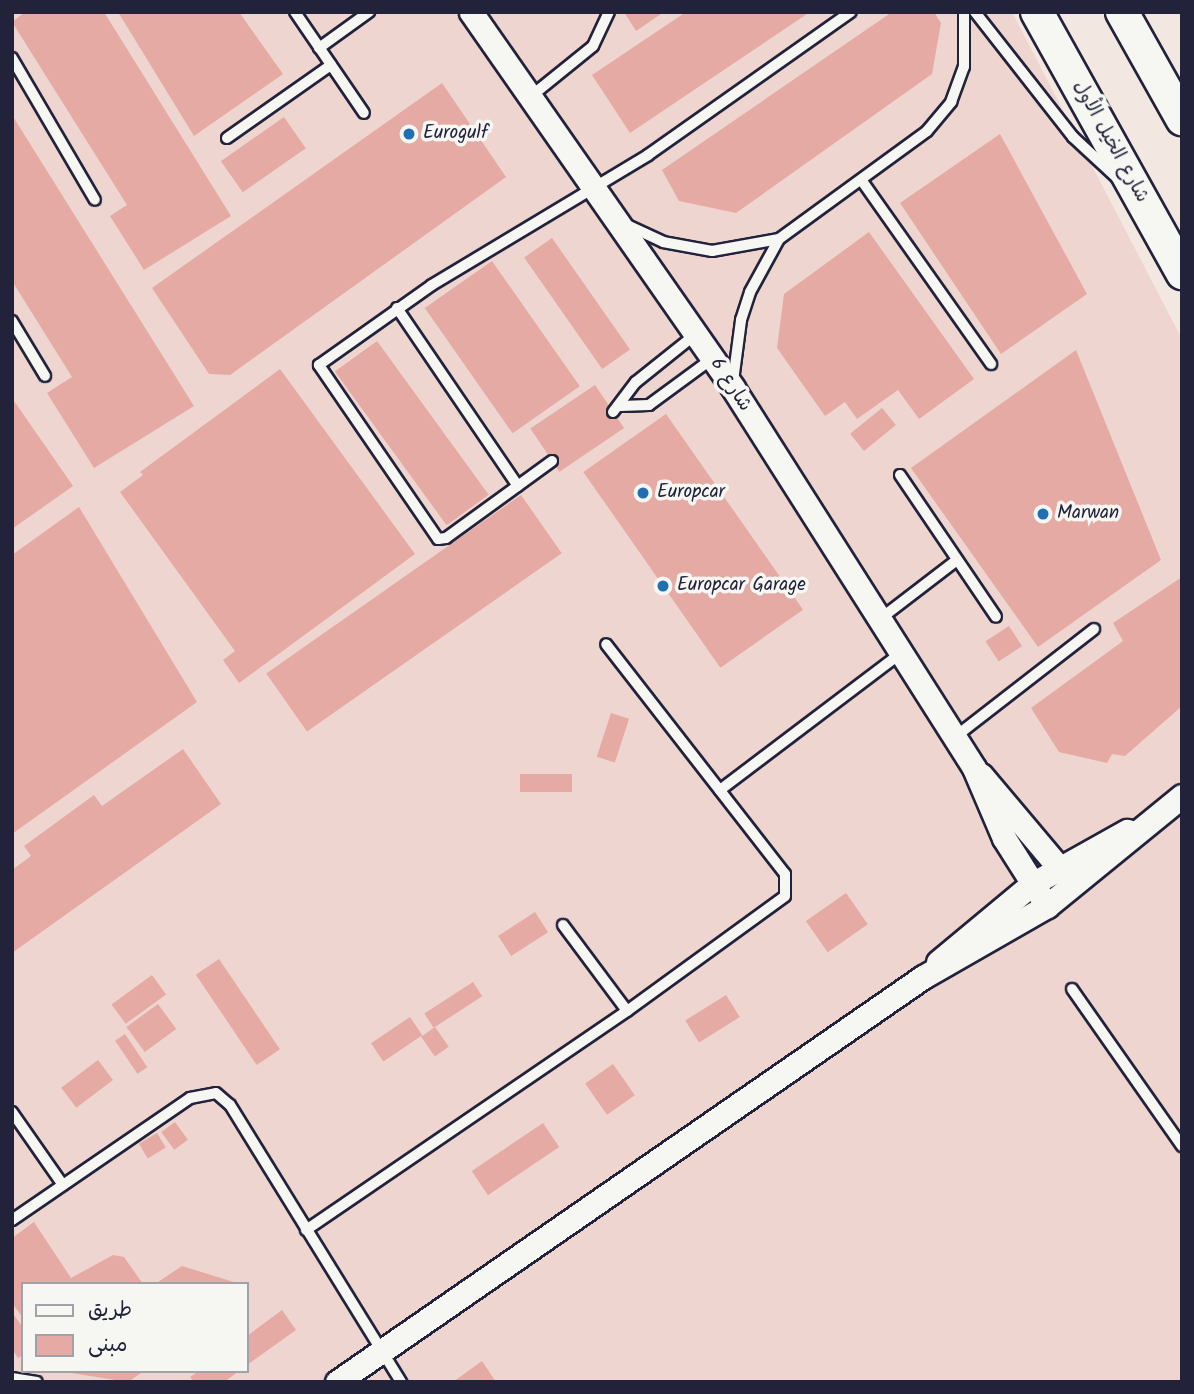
<!DOCTYPE html>
<html>
<head>
<meta charset="utf-8">
<style>
  body { margin:0 }
  #map { position:relative; width:1194px; height:1394px; overflow:hidden; background:#f3e7e2; font-family:Kalam,"Playpen Sans Arabic",sans-serif }
  div>[style] { position:absolute }
  [style*='--x'] { left:calc(var(--x)*1px); top:calc(var(--y)*1px); width:calc(var(--w)*1px); rotate:calc(var(--a)*1deg) }
  .built>* { inset:0; background:#efd5cf }
  .building>* { inset:0; background:#e5aaa4; transform-origin:0 0 }
  .roads { filter:drop-shadow(2px 0 #22223b) drop-shadow(-2px 0 #22223b) drop-shadow(0 2px #22223b) drop-shadow(0 -2px #22223b) }
  .lane>* { height:10px; margin:-5px; padding:0 5px; transform-origin:5px; border-radius:5px; background:#f6f6f2 }
  .street>* { height:23px; margin:-11.5px; padding:0 11.5px; transform-origin:11.5px; border-radius:11.5px; background:#f6f6f2 }
  .secondary>* { height:32px; margin:-16px; padding:0 16px; transform-origin:16px; border-radius:16px; background:#f6f6f2 }
  .dots>* { width:19px; height:19px; translate:-50% -50%; box-sizing:border-box; border:4px solid #f6f6f2; border-radius:50% }
  span { translate:-50% -50%; white-space:nowrap; text-align:center; line-height:1.15; -webkit-text-stroke:7px #f6f6f2; paint-order:stroke }
  .poi-label { font-size:19px; color:#22223b }
  .left { translate:0 -50%; text-align:left }
  .street-label { font-size:19px; color:#22223b }
  .frame { position:absolute; inset:0; border:14px solid #22223b; pointer-events:none }
  .legend { position:absolute; left:21px; top:1282px; width:228px; height:91px; box-sizing:border-box; background:#f6f6f2; border:2px solid #a1a1a9; margin:0; padding:9px 12px; list-style:none; font-size:21px; color:#22223b }
  .legend li { display:flex; align-items:center; gap:14px; height:35px }
  .legend b { width:35px; border:2px solid #a1a1a9 }
</style>
</head>
<body>
<div id="map">
  <div class="built">
    <div style="clip-path:polygon(evenodd,12px 12px,1012px 12px,1182px 339px,1182px 1382px,12px 1382px,12px 12px,23px 1284px,247px 1284px,247px 1371px,23px 1371px,23px 1284px)"></div>
  </div>
  <div class="building">
    <div style="clip-path:polygon(25px 12px,104px 12px,231px 216px,144px 270px,110px 216px,127px 205px,12px 22px)"></div>
    <div style="clip-path:polygon(118px 12px,239px 12px,283px 74px,194px 136px)"></div>
    <div style="clip-path:polygon(624px 12px,660px 12px,661px 14px,636px 31px)"></div>
    <div style="clip-path:polygon(686px 12px,810px 12px,630px 133px,592px 75px)"></div>
    <div style="clip-path:polygon(892px 12px,934px 12px,941px 23px,932px 74px,736px 213px,679px 201px,662px 170px)"></div>
    <div style="clip-path:polygon(442px 83px,506px 177px,230px 375px,209px 374px,152px 288px)"></div>
    <div style="clip-path:polygon(12px 115px,194px 406px,94px 468px,47px 393px,72px 377px,12px 281px)"></div>
    <div style="left:284px;top:117px;width:38px;height:77px;rotate:55deg"></div>
    <div style="clip-path:polygon(1000px 134px,1087px 294px,1001px 354px,900px 203px)"></div>
    <div style="clip-path:polygon(869px 232px,974px 379px,919px 419px,898px 390px,857px 419px,845px 402px,825px 416px,777px 348px,784px 294px)"></div>
    <div style="left:552px;top:238px;width:136px;height:34px;rotate:55deg"></div>
    <div style="left:492px;top:261px;width:153px;height:82px;rotate:55deg"></div>
    <div style="left:377px;top:341px;width:190px;height:52px;rotate:54deg"></div>
    <div style="clip-path:polygon(1076px 350px,1161px 560px,1038px 647px,911px 468px)"></div>
    <div style="clip-path:polygon(280px 369px,415px 554px,239px 683px,223px 660px,235px 651px,120px 492px,143px 475px,140px 472px)"></div>
    <div style="left:595px;top:385px;width:52px;height:78px;rotate:56deg"></div>
    <div style="clip-path:polygon(12px 398px,73px 486px,12px 529px)"></div>
    <div style="left:882px;top:408px;width:22px;height:41px;rotate:51deg"></div>
    <div style="left:666px;top:414px;width:239px;height:101px;rotate:55deg"></div>
    <div style="left:521px;top:495px;width:71px;height:311px;rotate:55deg"></div>
    <div style="clip-path:polygon(79px 507px,197px 702px,12px 834px,12px 555px)"></div>
    <div style="clip-path:polygon(1182px 577px,1182px 706px,1125px 756px,1112px 754px,1107px 763px,1059px 752px,1031px 708px,1123px 641px,1113px 623px)"></div>
    <div style="left:1009px;top:626px;width:24px;height:28px;rotate:57deg"></div>
    <div style="left:611px;top:713px;width:19px;height:46px;rotate:18deg"></div>
    <div style="clip-path:polygon(183px 749px,221px 804px,12px 953px,12px 870px,31px 856px,24px 846px,94px 795px,102px 806px)"></div>
    <div style="left:520px;top:774px;width:52px;height:18px"></div>
    <div style="left:846px;top:893px;width:38px;height:49px;rotate:55deg"></div>
    <div style="left:535px;top:912px;width:24px;height:44px;rotate:57deg"></div>
    <div style="left:219px;top:959px;width:109px;height:28px;rotate:56deg"></div>
    <div style="left:152px;top:975px;width:24px;height:50px;rotate:54deg"></div>
    <div style="left:473px;top:982px;width:17px;height:58px;rotate:57deg"></div>
    <div style="left:726px;top:995px;width:26px;height:48px;rotate:58deg"></div>
    <div style="left:158px;top:1004px;width:31px;height:39px;rotate:54deg"></div>
    <div style="left:410px;top:1017px;width:22px;height:47px;rotate:56deg"></div>
    <div style="left:435px;top:1027px;width:24px;height:17px;rotate:55deg"></div>
    <div style="left:125px;top:1034px;width:40px;height:12px;rotate:56deg"></div>
    <div style="left:98px;top:1060px;width:25px;height:46px;rotate:53deg"></div>
    <div style="left:613px;top:1064px;width:38px;height:34px;rotate:55deg"></div>
    <div style="left:175px;top:1122px;width:22px;height:17px;rotate:54deg"></div>
    <div style="left:543px;top:1123px;width:29px;height:86px;rotate:56deg"></div>
    <div style="left:157px;top:1133px;width:17px;height:21px;rotate:59deg"></div>
    <div style="clip-path:polygon(34px 1222px,71px 1278px,113px 1255px,124px 1257px,143px 1284px,23px 1284px,23px 1318px,12px 1303px,12px 1238px)"></div>
    <div style="clip-path:polygon(182px 1266px,237px 1283px,237px 1284px,155px 1284px)"></div>
    <div style="clip-path:polygon(282px 1310px,296px 1330px,247px 1365px,247px 1336px)"></div>
    <div style="clip-path:polygon(12px 1312px,23px 1328px,23px 1355px,18px 1358px,12px 1349px)"></div>
    <div style="clip-path:polygon(482px 1361px,496px 1382px,453px 1382px)"></div>
    <div style="clip-path:polygon(144px 1371px,128px 1382px,65px 1372px,65px 1371px)"></div>
    <div style="clip-path:polygon(199px 1371px,239px 1371px,224px 1382px,194px 1382px,190px 1377px)"></div>
  </div>
  <div class="roads">
    <div class="lane">
      <div style="--x:295;--y:12;--w:122;--a:55.7"></div>
      <div style="--x:975;--y:12;--w:159;--a:51.9"></div>
      <div style="--x:1073;--y:137;--w:59;--a:42.9"></div>
      <div style="--x:319;--y:48;--w:62;--a:-35.8"></div>
      <div style="--x:12;--y:58;--w:164;--a:59.7"></div>
      <div style="--x:530;--y:97;--w:81;--a:-39"></div>
      <div style="--x:593;--y:46;--w:38;--a:-65"></div>
      <div style="--x:227;--y:138;--w:127;--a:-35.1"></div>
      <div style="--x:862;--y:181;--w:224;--a:54.8"></div>
      <div style="--x:627;--y:225;--w:40;--a:25"></div>
      <div style="--x:663;--y:242;--w:50;--a:10.4"></div>
      <div style="--x:712;--y:251;--w:68;--a:-10.2"></div>
      <div style="--x:779;--y:239;--w:183;--a:-36.1"></div>
      <div style="--x:927;--y:131;--w:38;--a:-50"></div>
      <div style="--x:951;--y:102;--w:37;--a:-70"></div>
      <div style="--x:964;--y:67;--w:55;--a:-90"></div>
      <div style="--x:397;--y:308;--w:215;--a:55.8"></div>
      <div style="--x:12;--y:321;--w:64;--a:59"></div>
      <div style="--x:733;--y:381;--w:62;--a:-82.5"></div>
      <div style="--x:741;--y:320;--w:29;--a:-72"></div>
      <div style="--x:750;--y:292;--w:60;--a:-61.3"></div>
      <div style="--x:621;--y:406;--w:28;--a:-2"></div>
      <div style="--x:649;--y:405;--w:79;--a:-36.3"></div>
      <div style="--x:613;--y:412;--w:38;--a:-53"></div>
      <div style="--x:636;--y:382;--w:77;--a:-38.7"></div>
      <div style="--x:552;--y:461;--w:131;--a:144"></div>
      <div style="--x:446;--y:538;--w:8;--a:173"></div>
      <div style="--x:438;--y:539;--w:211;--a:-124.4"></div>
      <div style="--x:319;--y:365;--w:138;--a:-35.3"></div>
      <div style="--x:432;--y:285;--w:252;--a:-31"></div>
      <div style="--x:648;--y:155;--w:248;--a:-35.2"></div>
      <div style="--x:900;--y:475;--w:171;--a:55.9"></div>
      <div style="--x:880;--y:619;--w:97;--a:-37.5"></div>
      <div style="--x:955;--y:737;--w:176;--a:-37.8"></div>
      <div style="--x:720;--y:790;--w:227;--a:-37.1"></div>
      <div style="--x:563;--y:925;--w:107;--a:53.3"></div>
      <div style="--x:1072;--y:989;--w:192;--a:55"></div>
      <div style="--x:12;--y:1112;--w:89;--a:55.1"></div>
      <div style="--x:12;--y:1220;--w:216;--a:-34.4"></div>
      <div style="--x:190;--y:1098;--w:26;--a:-11"></div>
      <div style="--x:216;--y:1093;--w:18;--a:41"></div>
      <div style="--x:230;--y:1105;--w:326;--a:58.3"></div>
      <div style="--x:306;--y:1230;--w:389;--a:-34.3"></div>
      <div style="--x:627;--y:1011;--w:195;--a:-36"></div>
      <div style="--x:785;--y:896;--w:22;--a:-90"></div>
      <div style="--x:785;--y:874;--w:291;--a:-127.9"></div>
      <div style="--x:12;--y:1378;--w:25;--a:9"></div>
    </div>
    <div class="street">
      <div style="--x:471;--y:12;--w:458;--a:55.1"></div>
      <div style="--x:733;--y:388;--w:450;--a:57.6"></div>
      <div style="--x:974;--y:768;--w:76;--a:66.8"></div>
      <div style="--x:1004;--y:838;--w:80;--a:57.7"></div>
      <div style="--x:981;--y:775;--w:133;--a:49.9"></div>
      <div style="--x:938;--y:962;--w:122;--a:-39.7"></div>
      <div style="--x:1032;--y:884;--w:109;--a:-29.2"></div>
      <div style="--x:337;--y:1382;--w:712;--a:-34.65"></div>
      <div style="--x:923;--y:977;--w:143;--a:-29.8"></div>
      <div style="--x:1047;--y:906;--w:174;--a:-39.2"></div>
    </div>
    <div class="secondary">
      <div style="--x:1037;--y:12;--w:299;--a:60.9"></div>
      <div style="--x:1122;--y:12;--w:123;--a:60.7"></div>
    </div>
  </div>
  <div class="dots">
    <div style="left:409px;top:134px;background:#1f6fb2"></div>
    <div style="left:643px;top:493px;background:#1f6fb2"></div>
    <div style="left:1043px;top:514px;background:#1f6fb2"></div>
    <div style="left:663px;top:586px;background:#1f6fb2"></div>
  </div>
  <div class="poi-label">
    <span class="left" style="left:423px;top:134px">Eurogulf</span>
    <span class="left" style="left:657px;top:493px">Europcar</span>
    <span class="left" style="left:1057px;top:514px">Marwan</span>
    <span class="left" style="left:677px;top:586px">Europcar Garage</span>
  </div>
  <div class="street-label">
    <span style="left:1110px;top:142px;rotate:61deg">شارع الخيل الأول</span>
    <span style="left:730px;top:385px;rotate:57deg">شارع 6</span>
  </div>
  <div class="frame"></div>
  <ul class="legend">
  <li><b style="height:9px;background:#f6f6f2"></b>طريق</li>
  <li><b style="height:19px;background:#e5aaa4"></b>مبنى</li>
  </ul>
</div>
</body>
</html>
